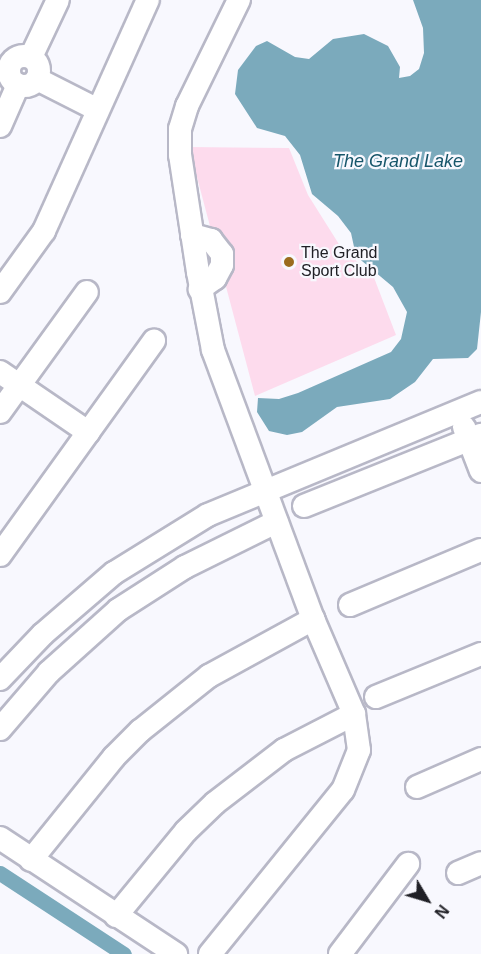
<!DOCTYPE html>
<html>
<head>
<meta charset="utf-8">
<style>
  body { margin:0 }
  #map { position:relative; width:481px; height:954px; overflow:hidden; background:#f8f8fe; font-family:Helvetica,sans-serif }
  div>[style] { position:absolute }
  [style*='--x'] { left:calc(var(--x)*1px); top:calc(var(--y)*1px); width:calc(var(--w)*1px); rotate:calc(var(--a)*1deg) }
  .green>* { inset:0; background:#fddbed }
  .water>* { inset:0; background:#7baabc }
  .canal>* { height:15px; margin:-7.5px; padding:0 7.5px; transform-origin:7.5px; border-radius:7.5px; background:#7baabc }
  .roads { filter:drop-shadow(2px 0 #b8b8c7) drop-shadow(-2px 0 #b8b8c7) drop-shadow(0 2px #b8b8c7) drop-shadow(0 -2px #b8b8c7) }
  .minor>* { height:22px; margin:-11px; padding:0 11px; transform-origin:11px; border-radius:11px; background:#fff }
  .minor>.ring { margin:-11px; padding:0; box-sizing:content-box; background:none; border:22px solid #fff; border-radius:50% }
  .dots>* { width:16px; height:16px; translate:-50% -50%; box-sizing:border-box; border:3px solid #f8f8fe; border-radius:50% }
  span { translate:-50% -50%; white-space:nowrap; text-align:center; line-height:1.15; -webkit-text-stroke:4.5px #f8f8fe; paint-order:stroke }
  .poi-label { font-size:16px; color:#202026 }
  .left { translate:0 -50%; text-align:left }
  .water-label { font-size:18px; color:#17566a; font-style:italic }
  .north { position:absolute; left:397px; top:870px; width:60px; height:60px; -webkit-text-stroke:4px #f8f8fe; paint-order:stroke; rotate:128deg; font-size:16px; font-weight:700; line-height:24px; text-align:center; color:#202026 }
  .north::after { content:''; display:block; margin:auto; width:21px; height:27px; background:#202026; clip-path:polygon(50% 0,100% 100%,50% 72%,0 100%) }
</style>
</head>
<body>
<div id="map">
  <div class="green">
    <div style="clip-path:polygon(189px 147px,289px 148px,308px 195px,342px 249px,373px 275px,396px 335px,255px 396px)"></div>
  </div>
  <div class="water">
    <div style="clip-path:polygon(413px 0,481px 0,481px 312px,477px 349px,468px 358px,433px 359px,415px 382px,390px 399px,337px 407px,302px 432px,287px 435px,269px 431px,257px 412px,258px 398px,279px 399px,298px 393px,391px 352px,401px 339px,407px 312px,393px 287px,356px 256px,351px 233px,338px 216px,312px 194px,300px 155px,285px 136px,257px 128px,235px 94px,238px 70px,256px 46px,267px 41px,295px 57px,309px 59px,333px 39px,364px 34px,388px 46px,400px 67px,399px 78px,410px 76px,419px 69px,424px 53px,423px 28px)"></div>
  </div>
  <div class="canal">
    <div style="--x:0;--y:873;--w:148;--a:33.2"></div>
  </div>
  <div class="roads">
    <div class="minor">
      <div class="ring" style="left:9px;top:56px;width:8px;height:8px"></div>
      <div style="--x:31;--y:57;--w:63;--a:-64.7"></div>
      <div style="--x:37;--y:79;--w:68;--a:26.9"></div>
      <div style="--x:0;--y:126;--w:45;--a:-66.3"></div>
      <div style="--x:192;--y:235;--w:20;--a:15"></div>
      <div style="--x:211;--y:240;--w:18;--a:52"></div>
      <div style="--x:222;--y:254;--w:11;--a:90"></div>
      <div style="--x:222;--y:265;--w:15;--a:118"></div>
      <div style="--x:215;--y:278;--w:19;--a:144"></div>
      <div style="--x:0;--y:292;--w:75;--a:-54.2"></div>
      <div style="--x:44;--y:231;--w:253;--a:-65.8"></div>
      <div style="--x:0;--y:372;--w:107;--a:34.3"></div>
      <div style="--x:0;--y:412;--w:148;--a:-54.1"></div>
      <div style="--x:464;--y:427;--w:47;--a:68.9"></div>
      <div style="--x:304;--y:506;--w:191;--a:-21.9"></div>
      <div style="--x:0;--y:555;--w:264;--a:-54.3"></div>
      <div style="--x:350;--y:605;--w:142;--a:-22.8"></div>
      <div style="--x:0;--y:679;--w:62;--a:-46.3"></div>
      <div style="--x:43;--y:634;--w:94;--a:-40.7"></div>
      <div style="--x:114;--y:573;--w:110;--a:-31.7"></div>
      <div style="--x:208;--y:515;--w:295;--a:-22.5"></div>
      <div style="--x:376;--y:697;--w:113;--a:-22.3"></div>
      <div style="--x:0;--y:729;--w:75;--a:-49.3"></div>
      <div style="--x:49;--y:672;--w:93;--a:-41.9"></div>
      <div style="--x:118;--y:610;--w:80;--a:-32.7"></div>
      <div style="--x:185;--y:567;--w:102;--a:-26.3"></div>
      <div style="--x:417;--y:787;--w:70;--a:-23.6"></div>
      <div style="--x:0;--y:838;--w:211;--a:33.4"></div>
      <div style="--x:31;--y:860;--w:132;--a:-51.1"></div>
      <div style="--x:114;--y:757;--w:37;--a:-45"></div>
      <div style="--x:140;--y:731;--w:88;--a:-38.6"></div>
      <div style="--x:209;--y:676;--w:119;--a:-28.7"></div>
      <div style="--x:458;--y:873;--w:25;--a:-23"></div>
      <div style="--x:116;--y:916;--w:110;--a:-50.5"></div>
      <div style="--x:186;--y:831;--w:40;--a:-44"></div>
      <div style="--x:215;--y:803;--w:87;--a:-37.5"></div>
      <div style="--x:284;--y:750;--w:79;--a:-27.2"></div>
      <div style="--x:210;--y:954;--w:211;--a:-51"></div>
      <div style="--x:343;--y:790;--w:43;--a:-68.2"></div>
      <div style="--x:359;--y:750;--w:36;--a:-98"></div>
      <div style="--x:354;--y:714;--w:103;--a:-113.3"></div>
      <div style="--x:313;--y:619;--w:287;--a:-110.4"></div>
      <div style="--x:213;--y:350;--w:79;--a:-100.9"></div>
      <div style="--x:198;--y:272;--w:118;--a:-98.7"></div>
      <div style="--x:180;--y:155;--w:26;--a:-90"></div>
      <div style="--x:180;--y:129;--w:24;--a:-73"></div>
      <div style="--x:187;--y:106;--w:118;--a:-63.9"></div>
      <div style="--x:340;--y:954;--w:113;--a:-52.9"></div>
    </div>
  </div>
  <div class="dots">
    <div style="left:289px;top:262px;background:#9b6c1e"></div>
  </div>
  <div class="poi-label">
    <span class="left" style="left:301px;top:262px">The Grand<br>Sport Club</span>
  </div>
  <div class="water-label">
    <span style="left:398px;top:161px">The Grand Lake</span>
  </div>
  <div class="north">N</div>
</div>
</body>
</html>
